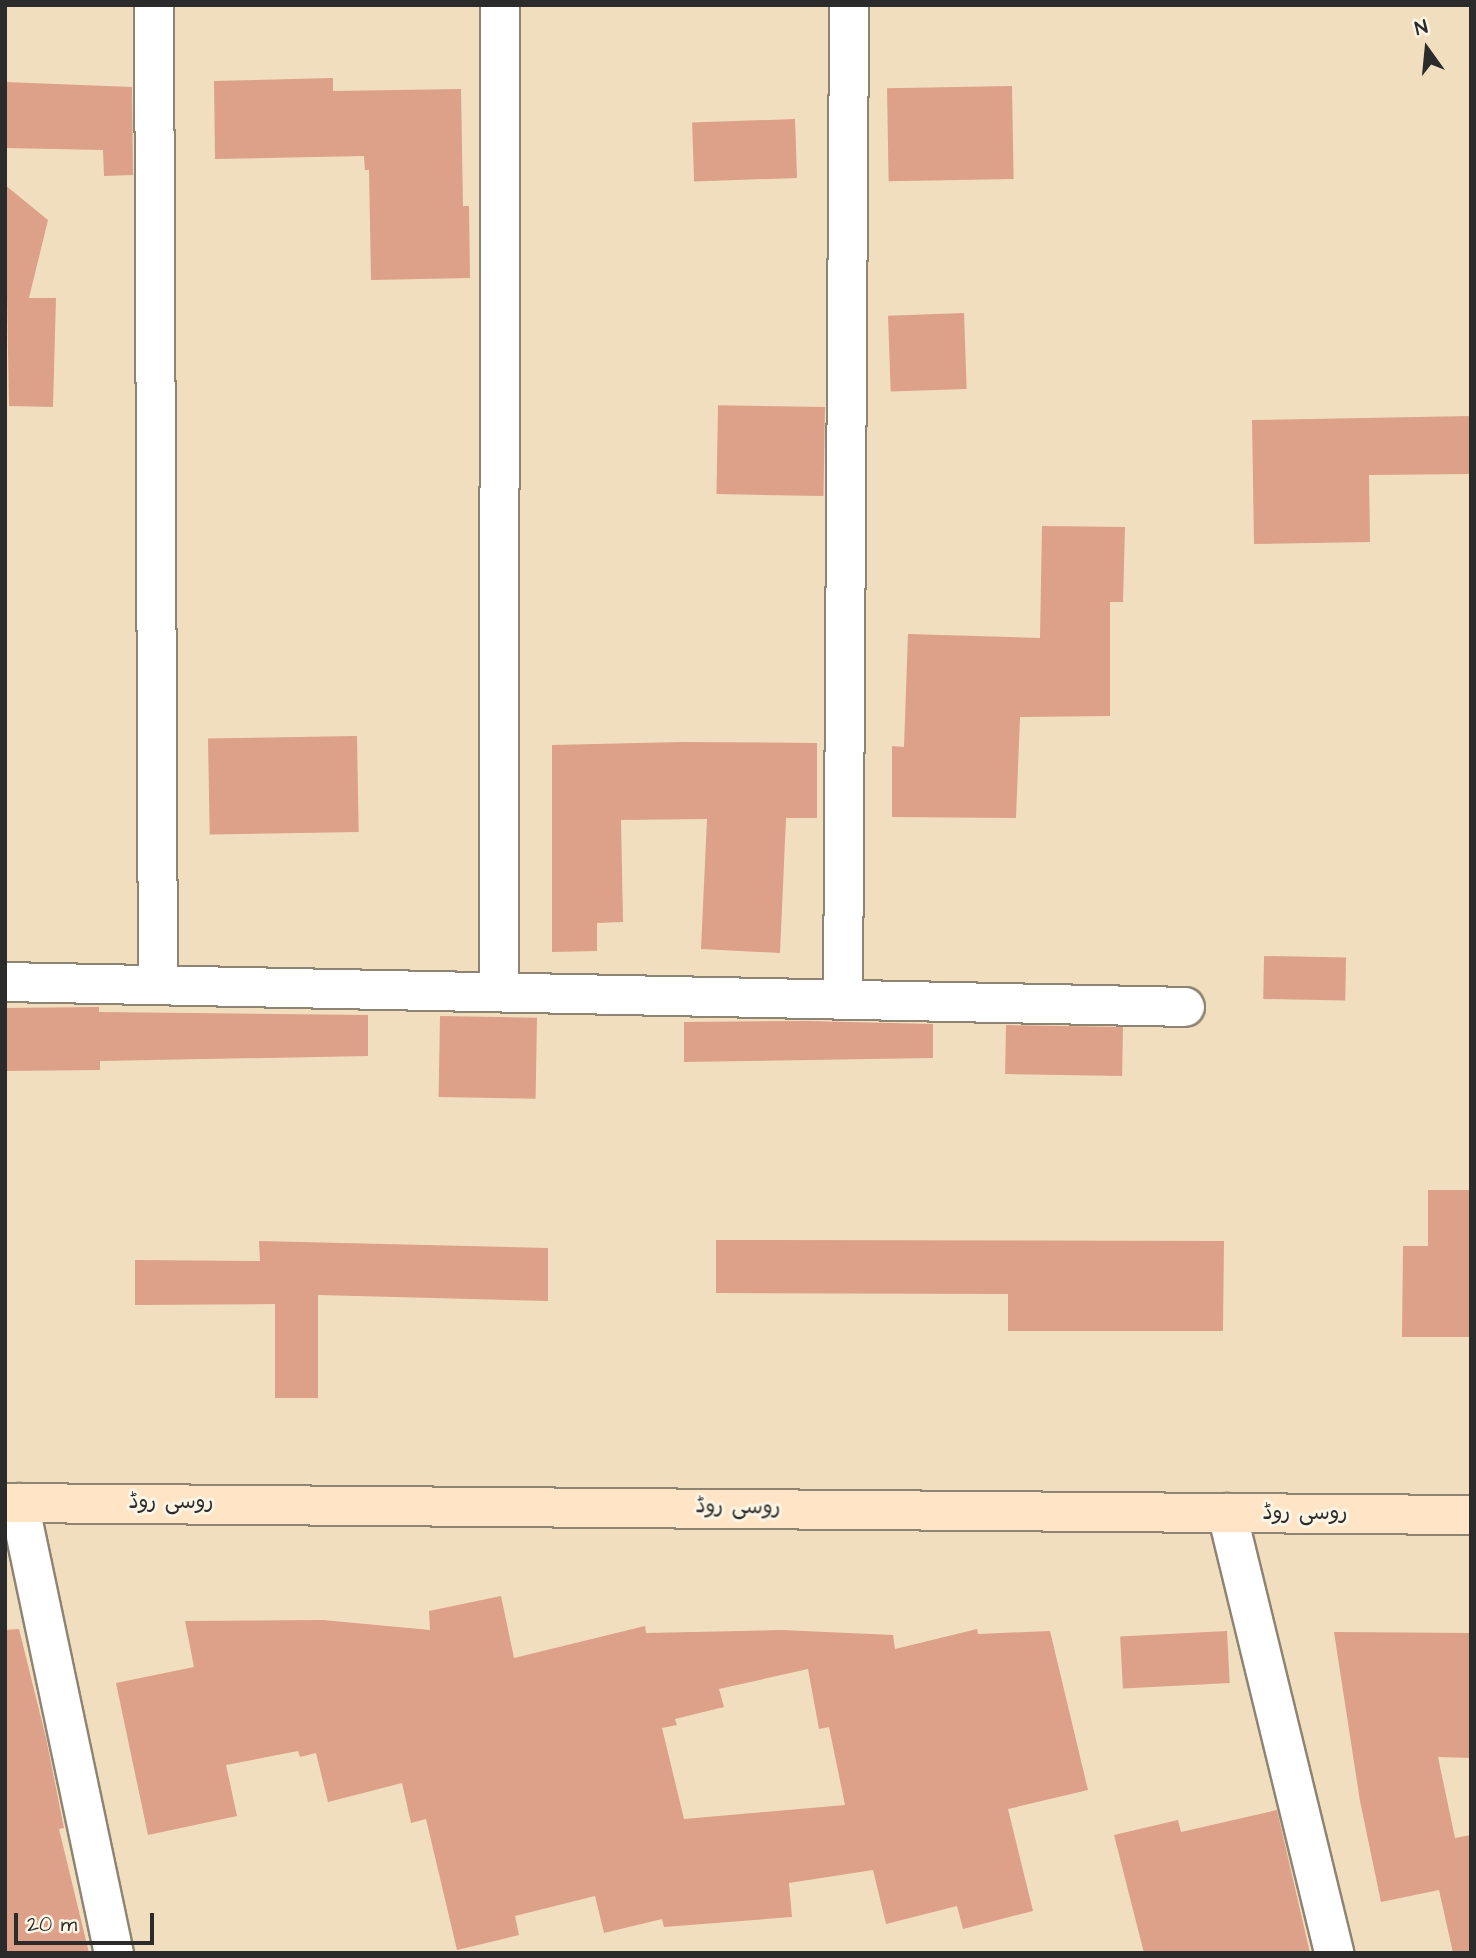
<!DOCTYPE html>
<html>
<head>
<meta charset="utf-8">
<style>
  body { margin:0 }
  #map { position:relative; width:1476px; height:1958px; overflow:hidden; background:#f1debe; font-family:"Architects Daughter","Playpen Sans Arabic",sans-serif }
  div>[style] { position:absolute }
  [style*='--x'] { left:calc(var(--x)*1px); top:calc(var(--y)*1px); width:calc(var(--w)*1px); rotate:calc(var(--a)*1deg) }
  .building>* { inset:0; background:#dda088; transform-origin:0 0 }
  .roads { filter:drop-shadow(2px 0 #8e8474) drop-shadow(-2px 0 #8e8474) drop-shadow(0 2px #8e8474) drop-shadow(0 -2px #8e8474) }
  .minor>* { height:38px; margin:-19px; padding:0 19px; transform-origin:19px; border-radius:19px; background:#fff }
  .secondary>* { height:38px; margin:-19px; padding:0 19px; transform-origin:19px; border-radius:19px; background:#ffe4c6 }
  span { translate:-50% -50%; white-space:nowrap; text-align:center; line-height:1.15; -webkit-text-stroke:6px #fcf5e5; paint-order:stroke }
  .street-label { font-size:21px; color:#2b2b2b }
  .frame { position:absolute; inset:0; border:7px solid #2b2b2b; pointer-events:none }
  .north { position:absolute; left:1392px; top:14px; width:70px; height:70px; -webkit-text-stroke:5px #fcf5e5; paint-order:stroke; rotate:345deg; font-size:19px; font-weight:700; line-height:28px; text-align:center; color:#2b2b2b }
  .north::after { content:''; display:block; margin:auto; width:24px; height:32px; background:#2b2b2b; clip-path:polygon(50% 0,100% 100%,50% 72%,0 100%) }
  .scale { position:absolute; left:14px; top:1913px; width:140px; height:32px; box-sizing:border-box; border:4px solid #2b2b2b; border-top:0; padding-left:9px; font-size:21px; line-height:24px; white-space:nowrap; color:#2b2b2b; -webkit-text-stroke:5px #fcf5e5; paint-order:stroke }
</style>
</head>
<body>
<div id="map">
  <div class="building">
    <div style="clip-path:polygon(333px 78px,333px 91px,461px 89px,463px 206px,469px 206px,470px 278px,371px 280px,369px 170px,365px 170px,364px 156px,215px 159px,214px 81px)"></div>
    <div style="clip-path:polygon(5px 82px,132px 87px,133px 175px,104px 176px,103px 150px,5px 148px)"></div>
    <div style="left:1012px;top:86px;width:93px;height:125px;rotate:89deg"></div>
    <div style="left:795px;top:119px;width:59px;height:103px;rotate:88deg"></div>
    <div style="clip-path:polygon(5px 185px,48px 220px,29px 298px,56px 298px,53px 407px,9px 406px)"></div>
    <div style="left:964px;top:313px;width:76px;height:76px;rotate:88deg"></div>
    <div style="left:825px;top:407px;width:89px;height:107px;rotate:91deg"></div>
    <div style="clip-path:polygon(1471px 416px,1471px 474px,1369px 475px,1370px 542px,1254px 544px,1252px 420px)"></div>
    <div style="clip-path:polygon(1042px 526px,1125px 527px,1123px 602px,1110px 602px,1110px 716px,1020px 717px,1016px 818px,892px 817px,892px 746px,904px 747px,908px 634px,1040px 638px)"></div>
    <div style="left:357px;top:736px;width:96px;height:149px;rotate:89deg"></div>
    <div style="clip-path:polygon(682px 742px,817px 743px,817px 818px,786px 818px,780px 953px,701px 949px,707px 819px,621px 820px,623px 922px,597px 923px,597px 951px,552px 952px,552px 745px)"></div>
    <div style="left:1264px;top:956px;width:82px;height:43px;rotate:1deg"></div>
    <div style="clip-path:polygon(99px 1007px,99px 1012px,368px 1015px,368px 1056px,100px 1061px,100px 1070px,5px 1071px,5px 1008px)"></div>
    <div style="left:440px;top:1016px;width:97px;height:81px;rotate:1deg"></div>
    <div style="clip-path:polygon(807px 1021px,933px 1024px,933px 1058px,684px 1062px,684px 1022px)"></div>
    <div style="left:1006px;top:1025px;width:117px;height:49px;rotate:1deg"></div>
    <div style="clip-path:polygon(1428px 1190px,1471px 1190px,1471px 1337px,1402px 1337px,1403px 1246px,1428px 1246px)"></div>
    <div style="clip-path:polygon(716px 1240px,1224px 1241px,1223px 1331px,1008px 1331px,1008px 1294px,716px 1293px)"></div>
    <div style="clip-path:polygon(259px 1241px,548px 1248px,548px 1301px,318px 1295px,318px 1398px,275px 1398px,275px 1304px,135px 1305px,135px 1260px,260px 1261px)"></div>
    <div style="clip-path:polygon(evenodd,501px 1596px,514px 1658px,645px 1626px,646px 1633px,781px 1630px,893px 1635px,895px 1649px,883px 1652px,977px 1629px,978px 1634px,1050px 1631px,1088px 1790px,1008px 1809px,1033px 1911px,963px 1929px,957px 1906px,886px 1924px,873px 1870px,789px 1883px,792px 1917px,664px 1927px,662px 1919px,604px 1933px,595px 1896px,515px 1916px,519px 1935px,457px 1950px,426px 1819px,411px 1823px,402px 1783px,328px 1802px,316px 1753px,300px 1757px,298px 1751px,226px 1765px,237px 1816px,148px 1835px,116px 1683px,194px 1667px,185px 1621px,323px 1620px,430px 1630px,429px 1611px,501px 1596px,808px 1669px,819px 1729px,829px 1727px,845px 1805px,684px 1819px,662px 1728px,677px 1725px,675px 1719px,724px 1707px,719px 1689px,808px 1669px)"></div>
    <div style="clip-path:polygon(19px 1629px,46px 1738px,64px 1828px,59px 1829px,89px 1953px,5px 1953px,5px 1630px)"></div>
    <div style="left:1227px;top:1631px;width:52px;height:107px;rotate:87deg"></div>
    <div style="clip-path:polygon(1334px 1632px,1471px 1633px,1471px 1758px,1438px 1757px,1455px 1838px,1471px 1835px,1471px 1953px,1453px 1953px,1439px 1890px,1381px 1902px,1360px 1801px)"></div>
    <div style="clip-path:polygon(1277px 1810px,1310px 1953px,1144px 1953px,1114px 1835px,1178px 1820px,1181px 1832px)"></div>
  </div>
  <div class="roads">
    <div class="minor">
      <div style="--x:154;--y:5;--w:980;--a:89.77"></div>
      <div style="--x:5;--y:982;--w:1180;--a:1.21"></div>
      <div style="--x:499;--y:992;--w:987;--a:-89.94"></div>
      <div style="--x:843;--y:1000;--w:995;--a:-89.65"></div>
      <div style="--x:19;--y:1503;--w:460;--a:78.1"></div>
      <div style="--x:1227;--y:1513;--w:453;--a:76.3"></div>
    </div>
    <div class="secondary">
      <div style="--x:5;--y:1503;--w:1466;--a:0.47"></div>
    </div>
  </div>
  <div class="street-label">
    <span style="left:171px;top:1502px">روسی روڈ</span>
    <span style="left:738px;top:1507px;rotate:1deg">روسی روڈ</span>
    <span style="left:1305px;top:1513px">روسی روڈ</span>
  </div>
  <div class="frame"></div>
  <div class="north">N</div>
  <div class="scale">20 m</div>
</div>
</body>
</html>
